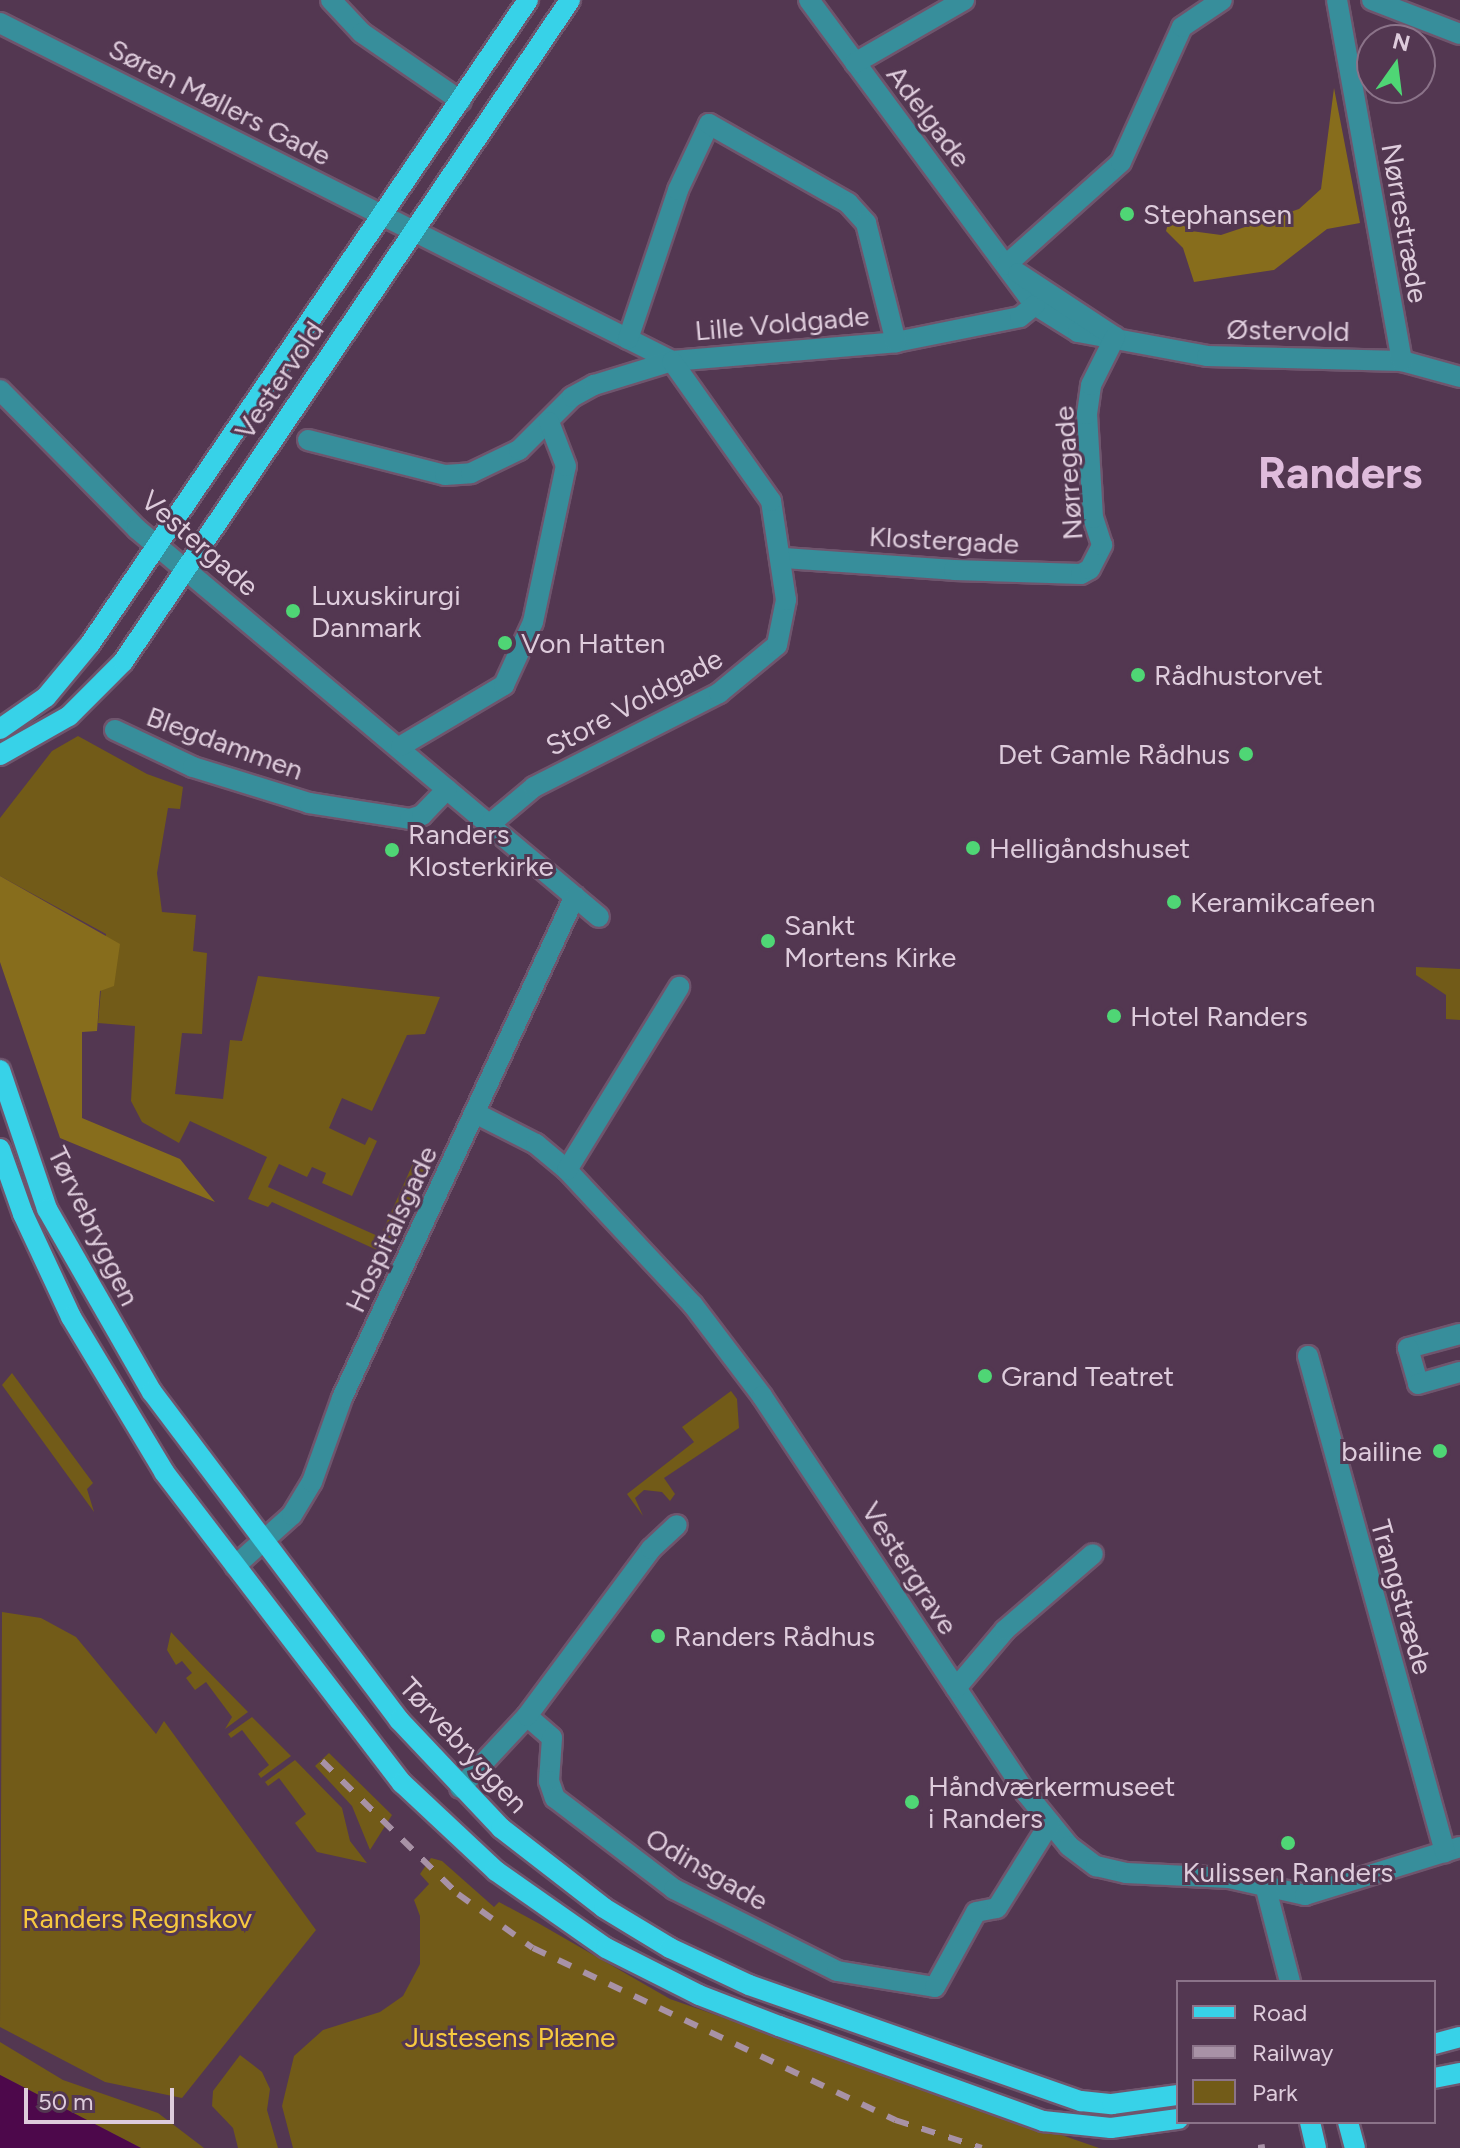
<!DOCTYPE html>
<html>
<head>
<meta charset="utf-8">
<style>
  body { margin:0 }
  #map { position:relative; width:1460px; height:2148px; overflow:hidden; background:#533751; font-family:Figtree,sans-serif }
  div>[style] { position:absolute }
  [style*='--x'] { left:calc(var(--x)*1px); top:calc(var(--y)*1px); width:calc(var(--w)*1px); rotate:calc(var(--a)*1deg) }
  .green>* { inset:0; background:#725b18 }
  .forest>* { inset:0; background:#876d1c }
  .water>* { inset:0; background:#4d084b }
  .roads { filter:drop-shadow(2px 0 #6f556d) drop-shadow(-2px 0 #6f556d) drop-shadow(0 2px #6f556d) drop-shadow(0 -2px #6f556d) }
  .minor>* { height:20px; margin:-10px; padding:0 10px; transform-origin:10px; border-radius:10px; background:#378e9b }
  .major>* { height:20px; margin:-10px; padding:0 10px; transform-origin:10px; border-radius:10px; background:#37d2e8 }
  .rail>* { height:6px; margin-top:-3px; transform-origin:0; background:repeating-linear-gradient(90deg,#a892a6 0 14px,transparent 0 28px) }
  .dots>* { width:22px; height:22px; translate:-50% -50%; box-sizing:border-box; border:4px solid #533751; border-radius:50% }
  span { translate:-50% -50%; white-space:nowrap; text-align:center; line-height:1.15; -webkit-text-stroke:6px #533751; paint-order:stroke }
  .street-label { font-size:28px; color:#deccdc }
  .poi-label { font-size:28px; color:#deccdc }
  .left { translate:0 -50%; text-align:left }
  .right { translate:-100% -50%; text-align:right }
  .park-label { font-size:28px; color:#f7c93f }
  .town-label { font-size:44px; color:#dfbcdc; font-weight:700 }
  .legend { position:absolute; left:1176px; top:1980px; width:260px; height:144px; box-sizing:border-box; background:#533751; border:2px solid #8b7389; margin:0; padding:10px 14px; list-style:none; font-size:24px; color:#deccdc }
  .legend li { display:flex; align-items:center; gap:16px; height:40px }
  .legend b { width:40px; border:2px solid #8b7389 }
  .north { position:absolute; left:1356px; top:24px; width:80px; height:80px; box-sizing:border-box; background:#533751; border:2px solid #8b7389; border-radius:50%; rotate:14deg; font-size:22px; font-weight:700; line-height:32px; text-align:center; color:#deccdc }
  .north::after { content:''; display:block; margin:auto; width:28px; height:36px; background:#4fd675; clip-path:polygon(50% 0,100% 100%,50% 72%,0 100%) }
  .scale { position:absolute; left:24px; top:2088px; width:150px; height:36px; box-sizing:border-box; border:4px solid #deccdc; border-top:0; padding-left:10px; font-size:24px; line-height:28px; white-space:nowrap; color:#deccdc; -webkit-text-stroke:6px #533751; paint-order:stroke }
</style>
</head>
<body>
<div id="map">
  <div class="green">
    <div style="clip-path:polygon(78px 736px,147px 774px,183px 787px,180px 809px,168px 808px,157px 873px,162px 912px,196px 915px,193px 951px,207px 953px,202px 1034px,182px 1033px,175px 1094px,223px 1099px,230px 1040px,242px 1041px,258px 976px,440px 997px,425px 1034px,407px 1035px,372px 1111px,342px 1098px,329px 1128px,365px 1145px,369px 1137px,377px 1141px,352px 1196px,322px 1183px,326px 1173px,312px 1167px,307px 1177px,279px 1164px,268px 1187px,380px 1237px,415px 1159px,432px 1165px,390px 1256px,272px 1202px,268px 1207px,248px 1199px,267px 1157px,190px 1121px,179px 1143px,142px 1122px,131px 1101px,135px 1026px,98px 1023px,106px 934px,0 876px,0 818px,52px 751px)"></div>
    <div style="clip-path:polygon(1416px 967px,1460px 969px,1460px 1020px,1446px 1019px,1446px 995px,1416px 975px)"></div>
    <div style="clip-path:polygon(12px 1373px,93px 1483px,87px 1489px,94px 1512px,2px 1385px)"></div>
    <div style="clip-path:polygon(731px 1391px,737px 1399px,739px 1428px,664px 1478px,675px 1494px,670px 1501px,662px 1492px,644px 1490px,635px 1498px,643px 1516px,627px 1494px,694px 1442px,682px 1427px)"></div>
    <div style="clip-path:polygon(2px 1612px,41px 1618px,76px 1637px,156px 1734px,164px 1721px,316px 1930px,182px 2098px,105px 2082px,0 2027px)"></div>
    <div style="clip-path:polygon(171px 1632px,199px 1662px,248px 1712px,225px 1729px,232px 1717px,206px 1682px,195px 1690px,186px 1678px,192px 1673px,182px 1661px,176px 1665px,167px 1650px)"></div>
    <div style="clip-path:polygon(252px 1717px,291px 1756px,261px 1778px,258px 1774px,269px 1765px,242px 1730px,231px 1738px,228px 1734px)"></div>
    <div style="clip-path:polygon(329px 1753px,392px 1815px,370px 1850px,352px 1806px,315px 1766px)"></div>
    <div style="clip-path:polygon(295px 1760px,342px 1808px,350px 1841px,367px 1863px,317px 1852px,295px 1823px,306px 1814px,279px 1778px,268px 1786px,265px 1782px)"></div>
    <div style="clip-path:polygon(431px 1858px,442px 1861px,494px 1907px,499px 1902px,538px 1923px,670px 1999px,1099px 2148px,293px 2148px,282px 2106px,294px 2056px,323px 2030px,380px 2012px,403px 1996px,420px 1964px,420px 1916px,414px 1900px,429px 1884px,420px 1874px)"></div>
    <div style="clip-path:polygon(0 2042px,63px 2080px,158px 2113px,204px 2148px,141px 2148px,0 2075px)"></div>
    <div style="clip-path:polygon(240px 2055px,262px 2072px,270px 2089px,267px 2110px,278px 2148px,238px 2148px,233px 2128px,212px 2106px,213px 2091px)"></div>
  </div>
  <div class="forest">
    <div style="clip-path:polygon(1334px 88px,1360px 223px,1327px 229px,1274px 270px,1194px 282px,1183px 248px,1166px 231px,1170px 216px,1191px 231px,1221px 235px,1299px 209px,1321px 189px)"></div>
    <div style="clip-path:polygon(0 876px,120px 944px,114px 986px,100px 991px,97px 1031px,82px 1032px,82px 1118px,180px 1159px,215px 1202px,60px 1138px,0 962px)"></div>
  </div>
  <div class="water">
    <div style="clip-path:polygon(0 2075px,141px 2148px,0 2148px)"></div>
  </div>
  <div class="roads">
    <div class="minor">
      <div style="--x:331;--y:0;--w:45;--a:46.8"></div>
      <div style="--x:362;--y:33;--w:120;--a:34.5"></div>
      <div style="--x:809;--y:0;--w:380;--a:53.5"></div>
      <div style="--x:1035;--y:305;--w:51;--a:32.1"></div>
      <div style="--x:1078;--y:332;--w:131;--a:10.5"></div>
      <div style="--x:1207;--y:356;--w:195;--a:1.5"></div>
      <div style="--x:1402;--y:361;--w:60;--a:15.4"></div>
      <div style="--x:1337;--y:0;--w:367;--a:79.8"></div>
      <div style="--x:1372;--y:0;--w:94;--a:21.1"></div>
      <div style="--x:0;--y:23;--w:752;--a:26.7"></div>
      <div style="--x:672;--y:361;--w:225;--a:-4.8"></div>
      <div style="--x:896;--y:342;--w:126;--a:-11.4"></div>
      <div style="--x:1020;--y:317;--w:19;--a:-39"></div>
      <div style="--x:855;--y:63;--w:126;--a:-30"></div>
      <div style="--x:1006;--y:265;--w:154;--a:-41.8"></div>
      <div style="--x:1121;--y:162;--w:148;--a:-65.7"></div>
      <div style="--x:1182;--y:27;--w:48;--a:-34"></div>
      <div style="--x:1018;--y:273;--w:116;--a:33.4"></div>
      <div style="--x:628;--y:339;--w:157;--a:-71.4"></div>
      <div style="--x:678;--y:190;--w:73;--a:-64.8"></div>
      <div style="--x:709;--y:124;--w:160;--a:29.6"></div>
      <div style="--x:848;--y:203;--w:27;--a:48"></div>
      <div style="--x:866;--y:223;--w:123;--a:75.9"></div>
      <div style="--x:0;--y:390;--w:195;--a:45.4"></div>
      <div style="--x:137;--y:529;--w:603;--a:40.02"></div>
      <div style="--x:308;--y:440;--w:141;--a:14.3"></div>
      <div style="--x:445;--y:475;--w:26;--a:-4"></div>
      <div style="--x:471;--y:473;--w:53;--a:-25.6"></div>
      <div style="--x:519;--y:450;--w:75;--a:-45"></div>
      <div style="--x:572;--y:397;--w:25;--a:-29"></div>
      <div style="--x:594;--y:385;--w:82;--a:-17.1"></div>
      <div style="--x:784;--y:558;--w:170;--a:4"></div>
      <div style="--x:954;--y:570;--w:127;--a:1.8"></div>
      <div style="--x:1081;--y:574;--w:10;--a:-29"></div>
      <div style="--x:1090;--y:569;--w:27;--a:-63"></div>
      <div style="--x:1102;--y:545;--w:28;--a:-108"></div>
      <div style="--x:1093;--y:518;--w:104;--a:-93.3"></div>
      <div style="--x:1087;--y:414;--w:29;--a:-82"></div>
      <div style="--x:1091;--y:385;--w:54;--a:-63.4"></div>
      <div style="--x:115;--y:730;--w:86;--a:25.4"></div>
      <div style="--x:193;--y:767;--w:121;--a:17.2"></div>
      <div style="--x:309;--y:803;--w:102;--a:9"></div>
      <div style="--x:410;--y:819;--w:13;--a:-18"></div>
      <div style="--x:422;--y:815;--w:36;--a:-46"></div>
      <div style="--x:401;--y:746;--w:120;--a:-30.6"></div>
      <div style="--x:504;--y:685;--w:69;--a:-65.3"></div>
      <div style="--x:533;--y:622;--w:159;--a:-78.1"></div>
      <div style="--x:566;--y:466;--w:47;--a:-111.1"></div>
      <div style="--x:490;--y:824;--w:57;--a:-40.1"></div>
      <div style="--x:534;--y:787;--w:208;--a:-26.9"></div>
      <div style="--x:719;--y:693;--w:75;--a:-39.6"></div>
      <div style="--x:777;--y:645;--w:46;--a:-78.7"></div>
      <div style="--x:786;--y:600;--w:100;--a:-98.6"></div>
      <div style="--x:771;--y:501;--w:171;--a:-125.3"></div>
      <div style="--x:477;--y:1114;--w:66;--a:27"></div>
      <div style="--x:536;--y:1144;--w:40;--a:40"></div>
      <div style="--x:567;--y:1170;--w:185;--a:47"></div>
      <div style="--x:693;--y:1305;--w:114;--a:52.8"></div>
      <div style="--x:762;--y:1396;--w:477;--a:56.4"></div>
      <div style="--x:1026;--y:1793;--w:68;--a:50.9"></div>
      <div style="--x:1069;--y:1846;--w:34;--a:37"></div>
      <div style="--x:1096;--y:1866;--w:31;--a:13"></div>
      <div style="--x:1126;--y:1873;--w:103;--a:2.8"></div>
      <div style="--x:1229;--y:1878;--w:78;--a:12.6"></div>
      <div style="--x:1305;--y:1895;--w:162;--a:-17.2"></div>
      <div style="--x:567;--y:1170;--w:215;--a:-58.5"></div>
      <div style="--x:1460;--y:1334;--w:54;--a:164.9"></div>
      <div style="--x:1408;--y:1348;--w:37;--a:74"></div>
      <div style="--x:1418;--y:1384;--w:44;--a:-15.9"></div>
      <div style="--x:1308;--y:1356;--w:515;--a:74.56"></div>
      <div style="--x:235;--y:1566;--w:76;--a:-41.8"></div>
      <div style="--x:292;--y:1515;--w:39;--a:-59"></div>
      <div style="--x:312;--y:1482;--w:89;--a:-70.3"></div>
      <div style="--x:342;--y:1398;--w:553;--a:-65.1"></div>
      <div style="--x:956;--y:1688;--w:76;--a:-49.8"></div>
      <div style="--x:1005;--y:1630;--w:116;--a:-40.8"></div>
      <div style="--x:527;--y:1716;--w:33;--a:41"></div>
      <div style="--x:552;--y:1738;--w:43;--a:94"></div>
      <div style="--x:549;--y:1781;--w:18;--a:71"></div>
      <div style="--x:555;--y:1798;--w:150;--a:37.4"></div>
      <div style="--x:674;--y:1889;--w:182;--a:26.7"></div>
      <div style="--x:837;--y:1971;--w:99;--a:9.3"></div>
      <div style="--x:935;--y:1987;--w:85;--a:-61.3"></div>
      <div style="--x:976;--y:1912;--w:21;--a:-11"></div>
      <div style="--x:997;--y:1908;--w:100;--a:-58.1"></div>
      <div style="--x:460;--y:1788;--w:98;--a:-47.1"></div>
      <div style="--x:527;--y:1716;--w:208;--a:-53.4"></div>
      <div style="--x:651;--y:1549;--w:35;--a:-43"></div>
      <div style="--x:1265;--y:1885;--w:100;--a:75.5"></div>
    </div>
    <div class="major">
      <div style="--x:0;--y:729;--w:56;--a:-34.8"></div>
      <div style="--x:46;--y:697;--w:69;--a:-50.3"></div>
      <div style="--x:90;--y:644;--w:779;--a:-55.78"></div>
      <div style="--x:0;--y:755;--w:79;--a:-29.5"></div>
      <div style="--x:69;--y:716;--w:76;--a:-45"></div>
      <div style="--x:123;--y:662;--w:799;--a:-55.97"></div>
      <div style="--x:0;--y:1070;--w:147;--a:71.3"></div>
      <div style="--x:47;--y:1209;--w:211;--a:60.2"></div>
      <div style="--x:152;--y:1392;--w:411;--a:53"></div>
      <div style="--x:399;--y:1720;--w:149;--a:46.6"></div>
      <div style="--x:501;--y:1828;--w:130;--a:37.8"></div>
      <div style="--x:604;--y:1908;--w:77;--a:31.2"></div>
      <div style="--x:670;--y:1948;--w:87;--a:25.1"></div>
      <div style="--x:749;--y:1985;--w:352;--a:19.3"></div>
      <div style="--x:1081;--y:2101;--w:31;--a:6"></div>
      <div style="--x:1112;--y:2104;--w:67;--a:-7.8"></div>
      <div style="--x:0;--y:1149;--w:69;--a:70.5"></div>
      <div style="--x:23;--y:1214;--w:114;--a:65"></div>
      <div style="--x:71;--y:1317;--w:181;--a:59"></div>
      <div style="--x:164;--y:1472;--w:392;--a:52.6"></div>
      <div style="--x:402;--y:1783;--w:129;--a:43.1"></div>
      <div style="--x:496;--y:1871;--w:134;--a:35"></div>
      <div style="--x:606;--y:1948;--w:104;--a:26.8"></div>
      <div style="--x:699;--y:1995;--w:86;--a:21.2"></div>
      <div style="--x:779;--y:2026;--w:281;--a:19.8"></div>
      <div style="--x:1043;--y:2121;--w:68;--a:5.9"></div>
      <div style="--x:1111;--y:2128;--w:68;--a:-7.7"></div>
      <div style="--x:1434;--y:2044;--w:27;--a:-15"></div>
      <div style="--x:1434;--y:2078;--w:26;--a:-11"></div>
      <div style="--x:1310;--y:2122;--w:27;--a:77"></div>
      <div style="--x:1348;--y:2122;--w:27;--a:75"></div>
    </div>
  </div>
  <div class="rail">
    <div style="--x:322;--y:1761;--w:190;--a:44.4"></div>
    <div style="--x:458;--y:1894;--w:92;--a:35.8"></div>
    <div style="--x:533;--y:1948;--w:401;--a:25.4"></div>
    <div style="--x:895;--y:2120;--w:91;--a:17.8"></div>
    <div style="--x:1258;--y:2148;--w:7;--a:-8"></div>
  </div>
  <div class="dots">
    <div style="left:1127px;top:214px;background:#4fd675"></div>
    <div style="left:293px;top:611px;background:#4fd675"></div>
    <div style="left:505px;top:643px;background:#4fd675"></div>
    <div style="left:1138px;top:675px;background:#4fd675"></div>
    <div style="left:1246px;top:754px;background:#4fd675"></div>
    <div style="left:973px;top:848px;background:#4fd675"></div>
    <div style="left:392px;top:850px;background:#4fd675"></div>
    <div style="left:1174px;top:902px;background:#4fd675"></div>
    <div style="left:768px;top:941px;background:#4fd675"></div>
    <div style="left:1114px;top:1016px;background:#4fd675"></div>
    <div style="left:985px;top:1376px;background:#4fd675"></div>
    <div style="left:1440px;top:1451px;background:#4fd675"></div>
    <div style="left:658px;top:1636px;background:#4fd675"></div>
    <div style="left:912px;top:1802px;background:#4fd675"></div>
    <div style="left:1288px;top:1843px;background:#4fd675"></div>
  </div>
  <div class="street-label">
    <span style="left:220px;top:102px;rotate:27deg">Søren Møllers Gade</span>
    <span style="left:929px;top:116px;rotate:53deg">Adelgade</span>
    <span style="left:1405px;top:223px;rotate:80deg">Nørrestræde</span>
    <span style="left:782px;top:323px;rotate:-5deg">Lille Voldgade</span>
    <span style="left:1288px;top:330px;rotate:1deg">Østervold</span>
    <span style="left:279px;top:380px;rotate:-56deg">Vestervold</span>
    <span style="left:1068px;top:473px;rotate:-94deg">Nørregade</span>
    <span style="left:944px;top:540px;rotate:3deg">Klostergade</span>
    <span style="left:200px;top:543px;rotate:41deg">Vestergade</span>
    <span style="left:634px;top:702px;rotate:-28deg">Store Voldgade</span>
    <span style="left:225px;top:743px;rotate:20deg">Blegdammen</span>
    <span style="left:94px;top:1226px;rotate:64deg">Tørvebryggen</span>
    <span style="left:391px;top:1229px;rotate:-65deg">Hospitalsgade</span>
    <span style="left:910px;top:1568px;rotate:57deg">Vestergrave</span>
    <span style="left:1402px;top:1597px;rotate:74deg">Trangstræde</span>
    <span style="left:464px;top:1745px;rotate:47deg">Tørvebryggen</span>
    <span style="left:707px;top:1869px;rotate:30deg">Odinsgade</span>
  </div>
  <div class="poi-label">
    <span class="left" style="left:1143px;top:214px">Stephansen</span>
    <span class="left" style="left:311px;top:611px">Luxuskirurgi<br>Danmark</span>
    <span class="left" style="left:521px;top:643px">Von Hatten</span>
    <span class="left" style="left:1154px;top:675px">Rådhustorvet</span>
    <span class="right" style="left:1230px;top:754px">Det Gamle Rådhus</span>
    <span class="left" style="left:408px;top:850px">Randers<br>Klosterkirke</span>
    <span class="left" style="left:989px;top:848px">Helligåndshuset</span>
    <span class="left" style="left:1190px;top:902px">Keramikcafeen</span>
    <span class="left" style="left:784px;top:941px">Sankt<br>Mortens Kirke</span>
    <span class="left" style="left:1130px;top:1016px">Hotel Randers</span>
    <span class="left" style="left:1001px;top:1376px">Grand Teatret</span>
    <span class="right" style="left:1422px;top:1451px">bailine</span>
    <span class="left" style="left:674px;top:1636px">Randers Rådhus</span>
    <span class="left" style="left:928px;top:1802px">Håndværkermuseet<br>i Randers</span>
    <span style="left:1288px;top:1872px">Kulissen Randers</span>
  </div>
  <div class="park-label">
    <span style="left:137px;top:1918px">Randers Regnskov</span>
    <span style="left:510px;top:2037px">Justesens Plæne</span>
  </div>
  <div class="town-label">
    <span style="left:1340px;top:473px">Randers</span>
  </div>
  <ul class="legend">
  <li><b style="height:10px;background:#37d2e8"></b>Road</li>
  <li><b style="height:10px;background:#a892a6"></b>Railway</li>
  <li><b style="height:22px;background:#725b18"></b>Park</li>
  </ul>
  <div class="north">N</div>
  <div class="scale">50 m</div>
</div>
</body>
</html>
